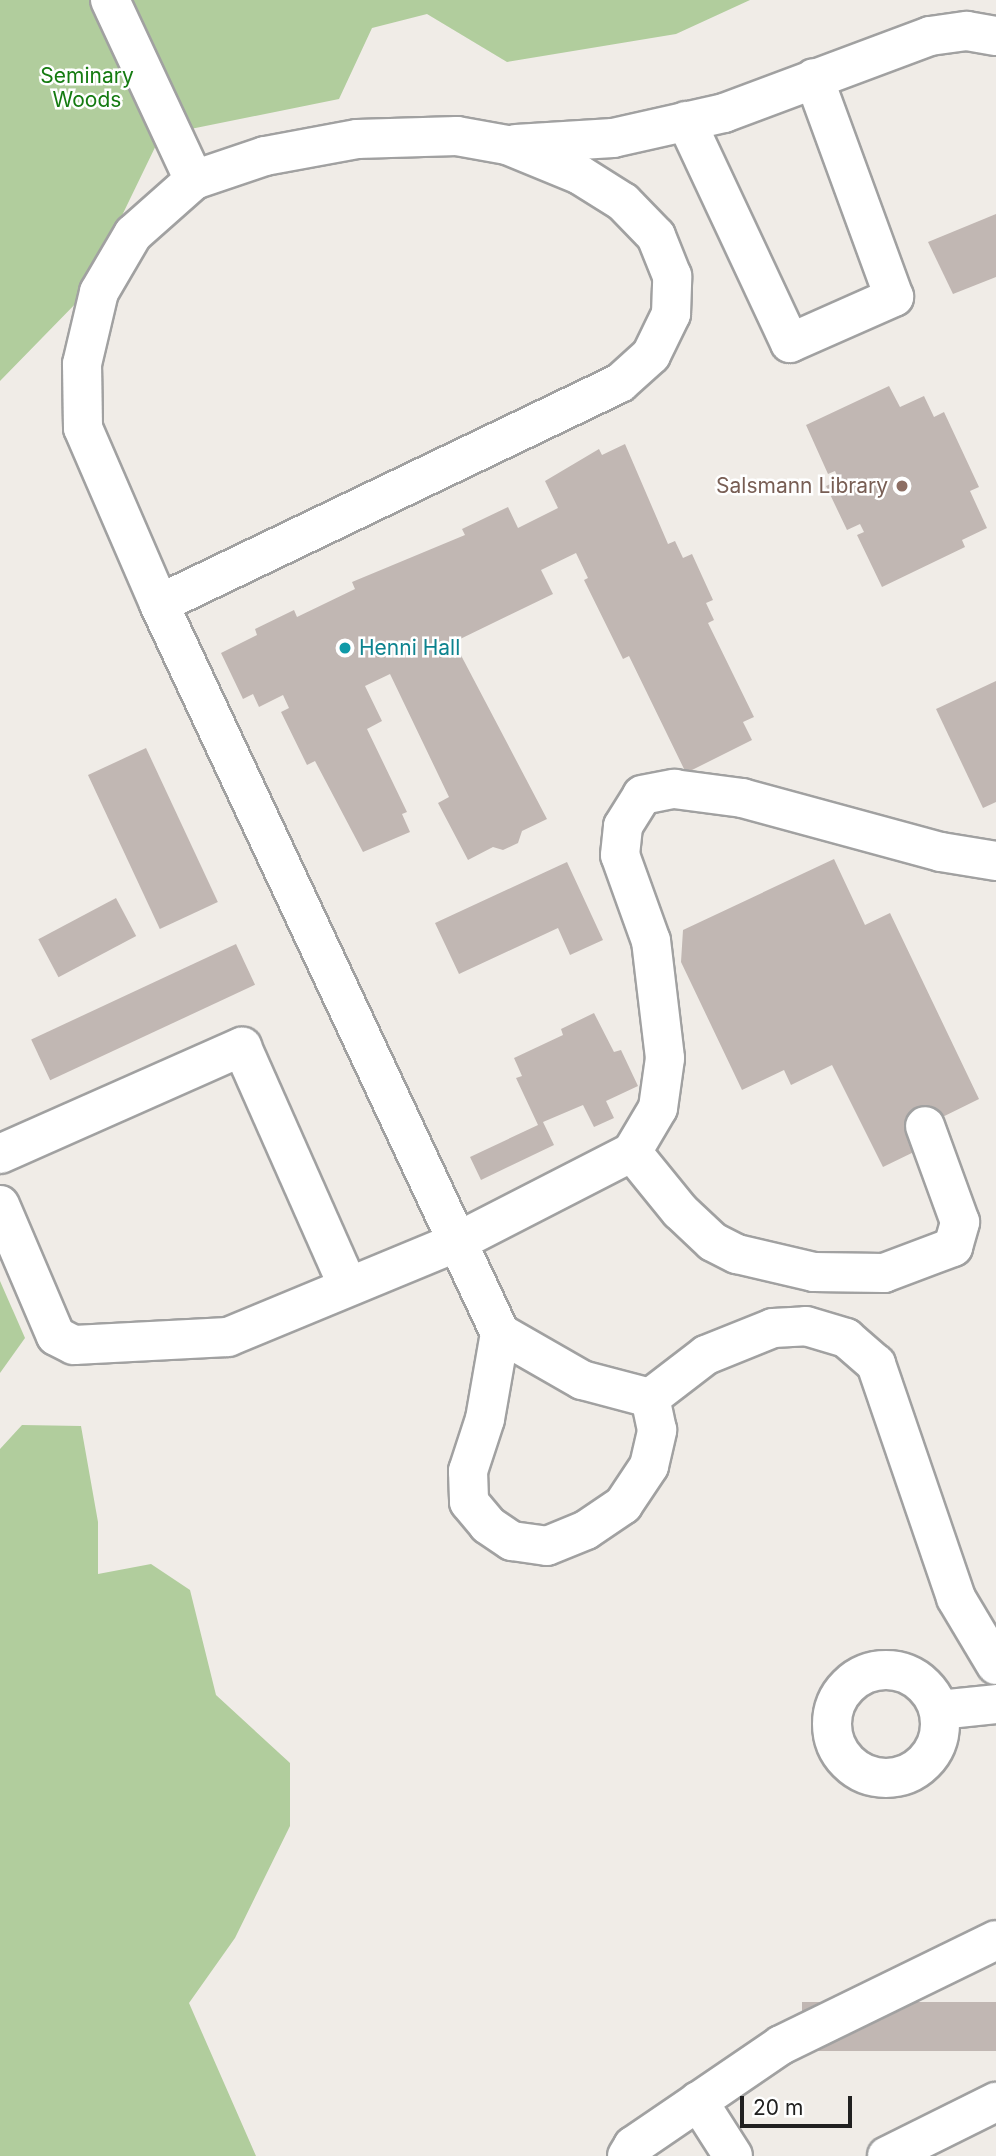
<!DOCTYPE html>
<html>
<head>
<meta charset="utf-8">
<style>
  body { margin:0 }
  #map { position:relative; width:996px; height:2156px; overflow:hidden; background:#f0ece7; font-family:Inter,sans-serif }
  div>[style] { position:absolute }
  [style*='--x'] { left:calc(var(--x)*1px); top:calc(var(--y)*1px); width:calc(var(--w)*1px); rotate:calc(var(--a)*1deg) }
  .forest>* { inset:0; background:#b1cd9d }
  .building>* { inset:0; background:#c1b7b3; transform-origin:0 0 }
  .roads { filter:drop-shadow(2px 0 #a1a1a1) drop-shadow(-2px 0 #a1a1a1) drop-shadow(0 2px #a1a1a1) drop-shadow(0 -2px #a1a1a1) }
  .minor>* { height:38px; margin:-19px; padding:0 19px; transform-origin:19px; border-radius:19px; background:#fff }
  .minor>.ring { margin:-19px; padding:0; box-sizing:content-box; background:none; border:38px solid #fff; border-radius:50% }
  .dots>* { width:19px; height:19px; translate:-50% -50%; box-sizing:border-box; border:4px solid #fff; border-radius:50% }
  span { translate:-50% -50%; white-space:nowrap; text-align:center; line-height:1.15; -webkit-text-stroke:5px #fff; paint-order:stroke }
  .park-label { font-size:21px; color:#157b11 }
  .education-label { font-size:21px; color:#785e54 }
  .right { translate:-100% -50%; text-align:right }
  .culture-label { font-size:21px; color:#0d838f }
  .left { translate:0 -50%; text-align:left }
  .scale { position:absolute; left:740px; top:2096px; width:112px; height:32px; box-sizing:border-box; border:4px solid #202020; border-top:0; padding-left:9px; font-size:21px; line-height:24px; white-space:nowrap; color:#202020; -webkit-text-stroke:5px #fff; paint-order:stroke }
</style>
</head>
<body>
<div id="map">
  <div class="forest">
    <div style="clip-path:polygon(0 0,750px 0,676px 34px,507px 62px,427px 14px,372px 28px,339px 99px,161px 135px,83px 296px,0 381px)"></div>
    <div style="clip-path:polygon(0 1281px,25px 1338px,0 1373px)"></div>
    <div style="clip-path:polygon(22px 1425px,81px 1426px,98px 1522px,98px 1574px,151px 1564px,190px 1590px,216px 1695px,290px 1763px,290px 1826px,235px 1938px,189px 2003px,256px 2156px,0 2156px,0 1449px)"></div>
  </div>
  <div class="building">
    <div style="clip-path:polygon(996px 214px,996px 277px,953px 294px,928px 242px)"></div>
    <div style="clip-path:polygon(889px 386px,900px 407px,924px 396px,934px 417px,944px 412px,979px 487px,970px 491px,987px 528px,962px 540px,965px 547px,882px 587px,857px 535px,864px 532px,860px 524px,847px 530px,826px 486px,839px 480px,835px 471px,828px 474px,806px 425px)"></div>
    <div style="clip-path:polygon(625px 444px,668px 544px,675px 541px,683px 558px,692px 554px,713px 600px,706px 603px,714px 620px,708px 623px,754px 717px,743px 722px,752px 740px,686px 773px,629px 656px,623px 659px,584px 580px,588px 578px,576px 553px,541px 570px,553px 594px,454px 642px,547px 819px,522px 831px,518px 843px,503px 850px,493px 847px,468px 860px,438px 803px,449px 797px,390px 674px,365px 686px,382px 721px,367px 729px,407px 812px,402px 814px,410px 832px,363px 852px,315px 761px,307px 765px,281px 712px,289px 708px,283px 695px,259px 707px,253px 694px,243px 699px,221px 653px,257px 635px,255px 629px,294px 610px,297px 617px,355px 589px,352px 582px,465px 535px,462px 529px,508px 507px,518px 528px,558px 508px,545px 481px,599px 449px,602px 455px)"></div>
    <div style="clip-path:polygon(996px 681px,996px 802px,983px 808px,936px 709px)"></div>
    <div style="left:146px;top:748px;width:170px;height:64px;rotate:65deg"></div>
    <div style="clip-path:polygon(834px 859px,865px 925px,890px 913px,979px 1099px,912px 1132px,920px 1149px,883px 1167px,832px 1065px,791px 1085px,784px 1070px,742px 1090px,681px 962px,683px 930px)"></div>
    <div style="clip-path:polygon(567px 862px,603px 940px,570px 955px,558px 928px,459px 974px,435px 923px)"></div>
    <div style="left:116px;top:898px;width:43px;height:88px;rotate:62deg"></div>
    <div style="left:236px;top:944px;width:45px;height:226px;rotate:65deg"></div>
    <div style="clip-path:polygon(594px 1013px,614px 1052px,621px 1050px,638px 1086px,606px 1101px,614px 1118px,594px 1127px,583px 1105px,543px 1122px,554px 1145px,481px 1180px,470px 1157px,538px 1125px,516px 1078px,522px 1076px,514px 1058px,563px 1035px,561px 1029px)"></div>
    <div style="left:996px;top:2002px;width:49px;height:194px;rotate:90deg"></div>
  </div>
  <div class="roads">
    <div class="minor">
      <div style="--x:110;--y:0;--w:199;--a:65"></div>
      <div style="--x:194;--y:180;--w:81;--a:138.5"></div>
      <div style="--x:133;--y:234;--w:67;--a:120.4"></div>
      <div style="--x:99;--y:292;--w:74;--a:103.3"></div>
      <div style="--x:82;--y:364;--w:64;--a:89.1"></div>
      <div style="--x:83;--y:428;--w:192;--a:66.6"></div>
      <div style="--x:159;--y:604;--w:805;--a:64.93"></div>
      <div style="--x:500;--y:1333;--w:87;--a:99.9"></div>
      <div style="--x:485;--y:1419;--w:55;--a:108.1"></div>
      <div style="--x:468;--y:1471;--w:31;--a:88"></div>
      <div style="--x:469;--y:1502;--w:30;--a:50"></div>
      <div style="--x:488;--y:1525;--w:29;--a:34"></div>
      <div style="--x:512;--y:1541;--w:35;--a:8"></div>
      <div style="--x:547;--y:1546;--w:42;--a:-22.3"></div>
      <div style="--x:586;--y:1530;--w:45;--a:-34"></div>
      <div style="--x:623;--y:1505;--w:47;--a:-56.3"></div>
      <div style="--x:649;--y:1466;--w:37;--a:-77"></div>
      <div style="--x:657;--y:1430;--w:33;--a:-102"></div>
      <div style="--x:686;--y:121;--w:245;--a:64.9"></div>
      <div style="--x:790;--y:343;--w:114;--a:-23.9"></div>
      <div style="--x:894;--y:297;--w:233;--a:-110.1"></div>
      <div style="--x:516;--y:144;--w:97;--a:-3.5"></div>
      <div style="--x:613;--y:138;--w:114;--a:-12.7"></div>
      <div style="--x:724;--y:113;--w:220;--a:-20.5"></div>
      <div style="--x:930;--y:36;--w:37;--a:-8"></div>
      <div style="--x:967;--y:31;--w:29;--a:10"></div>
      <div style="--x:159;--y:604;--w:511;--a:-25.61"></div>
      <div style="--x:620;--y:383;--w:42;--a:-42.1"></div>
      <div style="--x:651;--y:355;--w:46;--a:-64"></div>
      <div style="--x:671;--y:314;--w:38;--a:-88"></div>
      <div style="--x:672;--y:276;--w:43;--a:-111.8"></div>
      <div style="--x:656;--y:236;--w:47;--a:-134.1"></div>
      <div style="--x:623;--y:202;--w:51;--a:-147.9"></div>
      <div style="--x:580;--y:175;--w:79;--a:-157.7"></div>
      <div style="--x:507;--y:145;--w:51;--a:-169.8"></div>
      <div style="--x:457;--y:136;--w:100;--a:178.3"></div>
      <div style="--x:357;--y:139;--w:94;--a:169.5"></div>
      <div style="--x:265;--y:156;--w:75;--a:161.3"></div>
      <div style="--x:632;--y:1152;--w:51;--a:-59.4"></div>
      <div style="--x:658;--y:1108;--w:50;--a:-82"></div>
      <div style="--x:665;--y:1058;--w:118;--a:-96.8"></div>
      <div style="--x:651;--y:941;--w:91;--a:-109.8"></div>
      <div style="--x:620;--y:855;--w:29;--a:-84"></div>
      <div style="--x:623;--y:826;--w:36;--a:-58"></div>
      <div style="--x:642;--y:795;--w:33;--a:-11"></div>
      <div style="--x:674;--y:789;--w:69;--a:7.5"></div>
      <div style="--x:742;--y:798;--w:206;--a:15.2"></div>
      <div style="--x:941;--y:852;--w:56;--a:9.3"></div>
      <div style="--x:0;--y:1154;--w:265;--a:-23.9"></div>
      <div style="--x:242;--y:1047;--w:261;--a:66.1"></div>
      <div style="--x:0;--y:1205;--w:142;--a:66.9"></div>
      <div style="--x:56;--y:1336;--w:20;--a:27"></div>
      <div style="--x:74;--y:1345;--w:154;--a:-3"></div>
      <div style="--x:228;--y:1337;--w:246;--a:-22.5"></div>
      <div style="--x:455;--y:1243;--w:199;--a:-27.2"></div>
      <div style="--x:632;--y:1152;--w:76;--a:50.9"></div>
      <div style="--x:680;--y:1211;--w:45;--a:43.2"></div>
      <div style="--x:713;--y:1242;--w:27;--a:27"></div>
      <div style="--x:737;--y:1254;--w:79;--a:13.2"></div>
      <div style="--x:814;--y:1272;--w:70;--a:0.8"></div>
      <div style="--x:884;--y:1273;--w:74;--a:-20.6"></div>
      <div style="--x:953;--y:1247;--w:26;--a:-74"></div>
      <div style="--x:960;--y:1222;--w:102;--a:-110"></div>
      <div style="--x:500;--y:1333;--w:95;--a:29.8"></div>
      <div style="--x:582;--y:1380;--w:70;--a:14.8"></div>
      <div style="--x:650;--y:1398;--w:71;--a:-37.5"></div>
      <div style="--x:706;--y:1355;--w:72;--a:-21.9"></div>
      <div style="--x:773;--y:1328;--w:33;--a:-3"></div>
      <div style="--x:806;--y:1326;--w:42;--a:16.7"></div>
      <div style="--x:846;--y:1338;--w:40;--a:41"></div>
      <div style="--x:876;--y:1364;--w:247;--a:71.1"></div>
      <div style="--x:956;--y:1598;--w:78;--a:59.2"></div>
      <div class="ring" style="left:832px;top:1670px;width:70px;height:70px"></div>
      <div style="--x:939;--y:1710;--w:57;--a:-6"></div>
      <div style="--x:698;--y:2101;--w:65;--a:57.5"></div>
      <div style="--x:627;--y:2156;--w:12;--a:-59"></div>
      <div style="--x:633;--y:2146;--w:179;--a:-34.3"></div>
      <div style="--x:781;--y:2045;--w:239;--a:-26"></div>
      <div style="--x:887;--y:2156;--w:122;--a:-26.4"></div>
    </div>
  </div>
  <div class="dots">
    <div style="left:902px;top:486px;background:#8d6e63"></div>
    <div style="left:345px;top:648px;background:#0f9aa8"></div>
  </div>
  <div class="park-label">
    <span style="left:87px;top:88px">Seminary<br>Woods</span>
  </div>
  <div class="education-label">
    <span class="right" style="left:888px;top:486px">Salsmann Library</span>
  </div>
  <div class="culture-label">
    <span class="left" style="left:359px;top:648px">Henni Hall</span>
  </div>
  <div class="scale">20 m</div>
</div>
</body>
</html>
